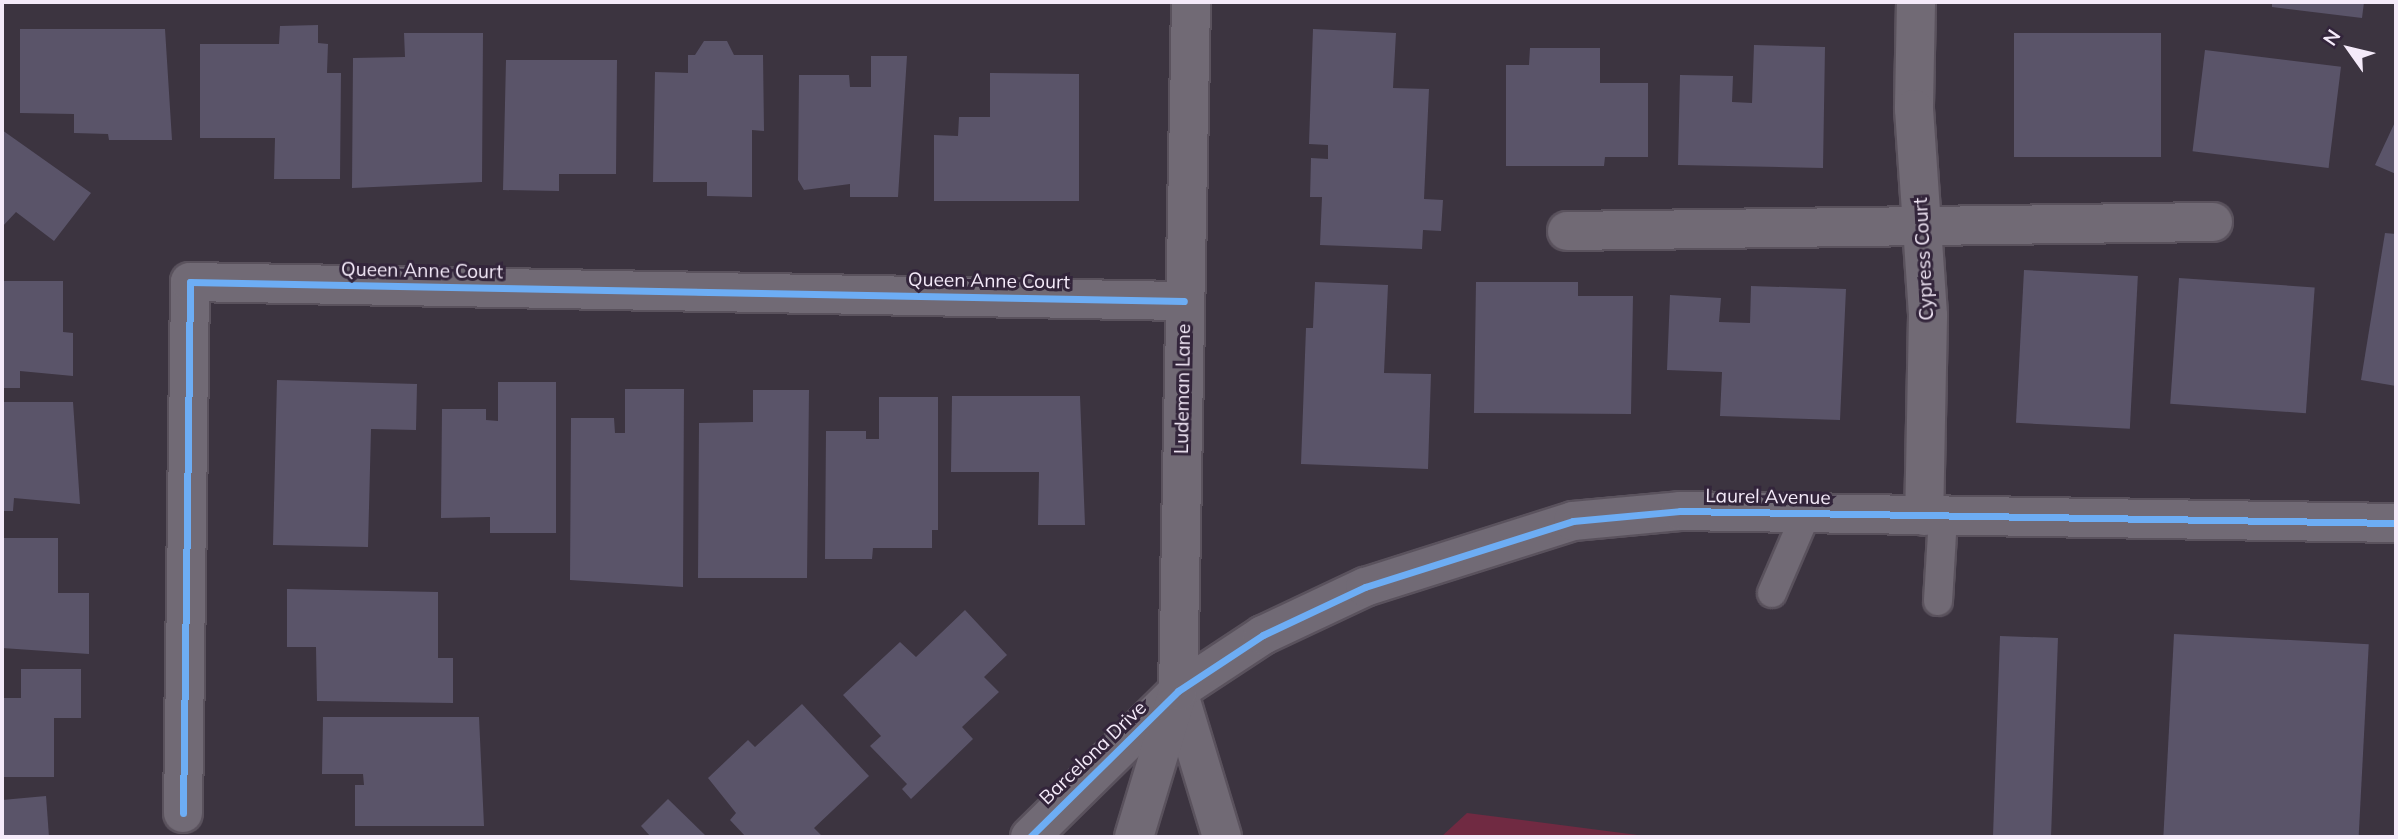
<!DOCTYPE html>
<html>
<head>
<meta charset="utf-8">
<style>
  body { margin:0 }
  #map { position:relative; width:2398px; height:839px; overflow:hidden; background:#3c3440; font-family:Mulish,sans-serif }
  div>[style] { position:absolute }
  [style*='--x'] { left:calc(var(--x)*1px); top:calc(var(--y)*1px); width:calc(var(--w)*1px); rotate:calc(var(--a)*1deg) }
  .green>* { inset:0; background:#702a42 }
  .building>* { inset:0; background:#5a5469; transform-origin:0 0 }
  .roads { filter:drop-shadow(2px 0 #5a525d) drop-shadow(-2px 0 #5a525d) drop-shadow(0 2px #5a525d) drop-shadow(0 -2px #5a525d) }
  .service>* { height:28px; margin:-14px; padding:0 14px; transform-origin:14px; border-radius:14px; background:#716a75 }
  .minor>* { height:38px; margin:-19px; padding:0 19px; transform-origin:19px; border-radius:19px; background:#716a75 }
  .cycleway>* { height:7px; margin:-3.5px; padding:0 3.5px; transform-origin:3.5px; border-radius:3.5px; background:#6dadf4 }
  span { translate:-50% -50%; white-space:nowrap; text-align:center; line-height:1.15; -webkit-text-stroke:6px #33253b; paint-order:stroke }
  .street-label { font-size:19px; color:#f4eaf9 }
  .frame { position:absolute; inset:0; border:4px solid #f4eaf9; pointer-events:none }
  .north { position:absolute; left:2314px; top:14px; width:70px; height:70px; -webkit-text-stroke:5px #33253b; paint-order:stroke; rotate:304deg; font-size:19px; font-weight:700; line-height:28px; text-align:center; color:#f4eaf9 }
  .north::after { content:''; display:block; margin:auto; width:24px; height:32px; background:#f4eaf9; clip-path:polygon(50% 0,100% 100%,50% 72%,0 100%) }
</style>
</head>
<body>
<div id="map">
  <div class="green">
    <div style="clip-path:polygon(1467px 813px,1653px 837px,1441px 837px)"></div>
  </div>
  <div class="building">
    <div style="clip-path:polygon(2272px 2px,2364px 2px,2362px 18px,2272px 7px)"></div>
    <div style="clip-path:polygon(318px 25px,318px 43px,328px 44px,327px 73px,341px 73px,340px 179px,274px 179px,275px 138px,200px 138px,200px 44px,279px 44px,280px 26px)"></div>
    <div style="clip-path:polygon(20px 29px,165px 29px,172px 140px,109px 140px,108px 134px,74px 133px,74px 114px,20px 113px)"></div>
    <div style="clip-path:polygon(1313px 29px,1396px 33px,1393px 88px,1429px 89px,1424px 199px,1443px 200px,1441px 231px,1423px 230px,1422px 249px,1320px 245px,1322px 197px,1310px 197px,1311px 158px,1328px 159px,1328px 145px,1309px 144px)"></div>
    <div style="clip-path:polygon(404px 33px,483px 33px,482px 182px,352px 188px,353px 58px,405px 57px)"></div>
    <div style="left:2014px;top:33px;width:147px;height:124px"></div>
    <div style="clip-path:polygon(704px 41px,727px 41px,734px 55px,763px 55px,764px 131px,752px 130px,752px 197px,707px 196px,707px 182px,653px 182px,655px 72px,688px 73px,688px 55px,695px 55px)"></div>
    <div style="clip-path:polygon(1754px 45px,1825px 47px,1823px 168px,1678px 165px,1680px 75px,1733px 76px,1732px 102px,1752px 103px)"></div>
    <div style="clip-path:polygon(1530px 48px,1600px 48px,1600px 83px,1648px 83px,1648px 157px,1605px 157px,1604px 166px,1506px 166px,1506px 65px,1529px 65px)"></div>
    <div style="left:2205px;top:50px;width:137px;height:102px;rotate:7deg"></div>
    <div style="clip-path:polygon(871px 56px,907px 56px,898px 197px,850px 197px,850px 184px,804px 190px,798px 180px,799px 75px,849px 75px,850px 87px,871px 87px)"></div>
    <div style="clip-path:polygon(506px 60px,617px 60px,616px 174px,559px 174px,559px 191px,503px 190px)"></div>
    <div style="clip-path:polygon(990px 73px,1079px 74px,1079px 201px,934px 201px,934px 135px,958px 136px,959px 117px,990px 117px)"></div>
    <div style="clip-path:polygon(2396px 120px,2396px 174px,2375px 165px)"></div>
    <div style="clip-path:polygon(2px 130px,91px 193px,54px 241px,16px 212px,2px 227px)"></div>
    <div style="clip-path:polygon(2385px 233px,2396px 234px,2396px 386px,2361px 380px)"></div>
    <div style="left:2024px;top:270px;width:114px;height:153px;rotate:3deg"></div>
    <div style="left:2179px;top:278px;width:136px;height:126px;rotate:4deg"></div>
    <div style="clip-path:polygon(2px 281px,63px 281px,63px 332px,73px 333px,73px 376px,20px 371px,20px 388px,2px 388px)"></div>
    <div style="clip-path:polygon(1315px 282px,1388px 285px,1384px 373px,1431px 374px,1428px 469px,1301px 464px,1306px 328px,1313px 328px)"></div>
    <div style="clip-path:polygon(1476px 282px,1578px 282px,1578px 296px,1633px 296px,1631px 414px,1474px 413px)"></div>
    <div style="clip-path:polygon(1751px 286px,1846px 289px,1840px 420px,1720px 416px,1722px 372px,1667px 370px,1670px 295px,1721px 298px,1719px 322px,1750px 323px)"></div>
    <div style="clip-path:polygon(277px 380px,417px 384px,416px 430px,371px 429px,368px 547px,273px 545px)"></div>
    <div style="clip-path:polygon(498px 382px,556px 382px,556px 533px,490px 533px,490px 517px,441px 518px,442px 409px,486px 409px,486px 420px,498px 421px)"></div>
    <div style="clip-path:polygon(625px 389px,684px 389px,683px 587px,570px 580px,571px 418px,614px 418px,615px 433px,625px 433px)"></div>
    <div style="clip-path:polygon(753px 390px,809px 390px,807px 578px,698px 578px,699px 423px,753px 422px)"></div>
    <div style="clip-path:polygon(952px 396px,1080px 396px,1085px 525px,1038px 525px,1039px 472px,951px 472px)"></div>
    <div style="clip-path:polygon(879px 397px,938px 397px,938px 530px,932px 530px,932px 548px,873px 548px,872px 559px,825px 559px,826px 431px,866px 431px,866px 439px,879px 439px)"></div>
    <div style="clip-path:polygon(2px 402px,73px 402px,80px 504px,14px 498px,13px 511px,2px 511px)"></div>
    <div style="clip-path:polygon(2px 538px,58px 538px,58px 593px,89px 593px,89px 654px,2px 648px)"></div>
    <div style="clip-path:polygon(287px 589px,438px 592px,438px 658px,453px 658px,453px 703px,317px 701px,316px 647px,287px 647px)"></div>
    <div style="clip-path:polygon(965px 610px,1007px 655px,984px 677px,999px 692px,962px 727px,973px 739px,911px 799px,902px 789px,907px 784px,870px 746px,881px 736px,843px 695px,900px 642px,916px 657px)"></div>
    <div style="left:2174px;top:634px;width:195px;height:203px;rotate:3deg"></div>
    <div style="left:2000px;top:636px;width:58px;height:201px;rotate:2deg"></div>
    <div style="clip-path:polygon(21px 669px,81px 669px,81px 718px,54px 718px,54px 777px,2px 777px,2px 698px,21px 698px)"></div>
    <div style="clip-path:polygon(802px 704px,869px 776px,814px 828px,823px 837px,746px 837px,730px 820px,736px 813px,708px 778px,748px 740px,755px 747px)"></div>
    <div style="clip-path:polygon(323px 717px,479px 717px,484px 826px,355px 826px,355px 785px,364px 785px,363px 774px,322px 774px)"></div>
    <div style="clip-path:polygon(46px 796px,49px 837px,2px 837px,2px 800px)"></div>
    <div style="clip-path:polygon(668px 799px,707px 837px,651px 837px,641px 826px)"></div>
  </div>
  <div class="roads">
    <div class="service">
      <div style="--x:1772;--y:593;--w:86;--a:-66.7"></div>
      <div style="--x:1938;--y:601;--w:85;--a:-86.6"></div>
    </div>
    <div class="minor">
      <div style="--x:1916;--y:2;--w:107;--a:91.1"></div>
      <div style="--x:1914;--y:109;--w:207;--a:86.1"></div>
      <div style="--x:1928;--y:316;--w:200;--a:91.1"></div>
      <div style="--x:1567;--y:231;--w:646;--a:-0.8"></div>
      <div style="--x:1178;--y:691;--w:152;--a:73.2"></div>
      <div style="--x:183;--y:813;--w:531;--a:-89.24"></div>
      <div style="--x:190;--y:282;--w:994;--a:1.1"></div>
      <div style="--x:1030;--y:837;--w:208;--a:-44.6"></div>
      <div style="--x:1178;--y:691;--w:102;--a:-33.4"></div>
      <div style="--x:1263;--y:635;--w:113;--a:-25.2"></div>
      <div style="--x:1365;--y:587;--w:218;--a:-17.6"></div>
      <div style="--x:1573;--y:521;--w:107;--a:-5.3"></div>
      <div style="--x:1680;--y:511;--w:716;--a:0.96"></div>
      <div style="--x:1134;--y:837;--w:152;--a:-73.2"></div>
      <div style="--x:1178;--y:691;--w:689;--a:-88.92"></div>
    </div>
  </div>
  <div class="cycleway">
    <div style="--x:183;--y:813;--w:531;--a:-89.24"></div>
    <div style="--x:190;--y:282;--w:994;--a:1.1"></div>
    <div style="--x:1030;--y:837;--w:208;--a:-44.6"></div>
    <div style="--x:1178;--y:691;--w:102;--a:-33.4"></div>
    <div style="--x:1263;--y:635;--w:113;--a:-25.2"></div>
    <div style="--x:1365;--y:587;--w:218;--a:-17.6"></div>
    <div style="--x:1573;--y:521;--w:107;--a:-5.3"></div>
    <div style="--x:1680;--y:511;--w:716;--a:0.96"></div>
  </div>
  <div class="street-label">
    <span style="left:1924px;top:259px;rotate:-93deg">Cypress Court</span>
    <span style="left:422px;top:271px;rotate:1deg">Queen Anne Court</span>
    <span style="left:989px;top:281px;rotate:1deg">Queen Anne Court</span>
    <span style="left:1183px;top:389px;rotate:-89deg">Ludeman Lane</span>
    <span style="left:1768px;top:497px;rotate:1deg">Laurel Avenue</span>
    <span style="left:1093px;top:753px;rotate:-44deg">Barcelona Drive</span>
  </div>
  <div class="frame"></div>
  <div class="north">N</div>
</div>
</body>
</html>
